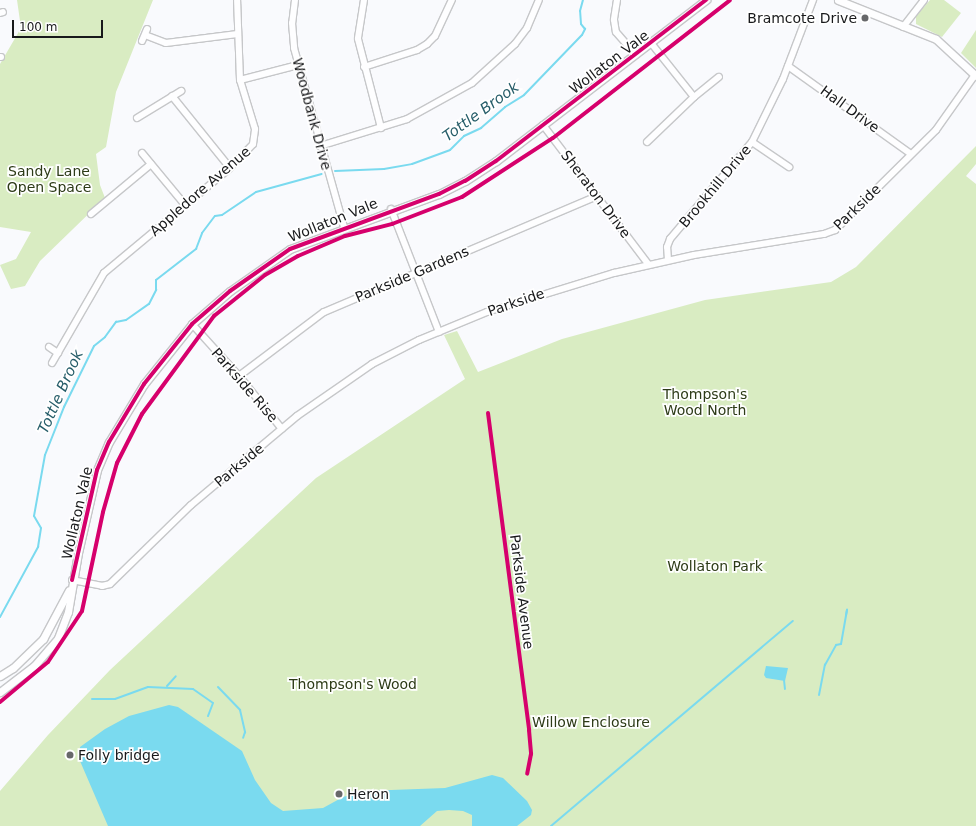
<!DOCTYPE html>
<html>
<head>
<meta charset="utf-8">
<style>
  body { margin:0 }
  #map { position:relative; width:976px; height:826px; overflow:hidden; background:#f9fafd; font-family:"DejaVu Sans",sans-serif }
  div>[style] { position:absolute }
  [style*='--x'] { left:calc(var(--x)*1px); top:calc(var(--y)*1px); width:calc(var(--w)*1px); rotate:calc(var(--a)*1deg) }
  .green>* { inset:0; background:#d9ecc2 }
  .water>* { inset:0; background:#7adaef }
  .stream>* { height:2px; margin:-1px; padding:0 1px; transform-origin:1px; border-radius:1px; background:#7adaef }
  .roads { filter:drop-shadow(1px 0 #c6c7c9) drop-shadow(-1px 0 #c6c7c9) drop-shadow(0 1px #c6c7c9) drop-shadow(0 -1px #c6c7c9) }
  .minor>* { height:6px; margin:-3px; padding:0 3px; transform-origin:3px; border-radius:3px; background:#fefeff }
  .tertiary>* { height:7px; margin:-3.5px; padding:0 3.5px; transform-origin:3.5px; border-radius:3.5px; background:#fefeff }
  .cycleway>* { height:4px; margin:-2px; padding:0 2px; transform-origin:2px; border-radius:2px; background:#d6006c }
  .dots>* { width:11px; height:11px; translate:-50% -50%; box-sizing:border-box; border:2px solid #fff; border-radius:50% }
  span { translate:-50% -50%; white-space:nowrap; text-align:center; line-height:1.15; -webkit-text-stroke:3.5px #fff; paint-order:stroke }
  .poi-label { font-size:14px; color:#18191b }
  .right { translate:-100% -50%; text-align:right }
  .left { translate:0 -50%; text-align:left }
  .street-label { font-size:14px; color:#18191b }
  .park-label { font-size:14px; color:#2d3b17 }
  .water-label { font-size:15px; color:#265d69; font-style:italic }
  .scale { position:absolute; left:12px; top:20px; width:91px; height:18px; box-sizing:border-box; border:2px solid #18191b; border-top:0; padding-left:5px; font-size:12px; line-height:14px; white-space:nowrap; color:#18191b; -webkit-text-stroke:3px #fff; paint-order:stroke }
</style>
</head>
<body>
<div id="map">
  <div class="green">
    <div style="clip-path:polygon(17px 0,153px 0,116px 92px,106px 147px,96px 154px,100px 185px,105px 198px,40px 261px,25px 286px,11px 289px,0 265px,16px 259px,31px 232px,0 227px,0 64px,21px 28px)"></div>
    <div style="clip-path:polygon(930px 0,944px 0,961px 13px,942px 37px,916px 24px,916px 16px)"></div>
    <div style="clip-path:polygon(976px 30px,976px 68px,961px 53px)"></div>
    <div style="clip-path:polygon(976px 146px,976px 164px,966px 176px,976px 184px,976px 826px,0 826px,0 791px,48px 735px,110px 670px,316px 478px,465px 379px,444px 335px,457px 331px,478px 372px,562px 339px,705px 300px,831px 282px,856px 267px)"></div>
  </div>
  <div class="water">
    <div style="clip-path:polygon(766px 666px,788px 668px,785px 681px,766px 678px,764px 675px)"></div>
    <div style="clip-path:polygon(169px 705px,178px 707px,242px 751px,255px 780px,271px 803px,283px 811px,323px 808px,343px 797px,364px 791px,445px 788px,492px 775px,503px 778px,527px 801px,532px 810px,531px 815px,517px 826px,472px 826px,472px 815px,463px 811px,449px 810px,437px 811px,420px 826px,108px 826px,80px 761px,80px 747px,105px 729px,129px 716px)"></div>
  </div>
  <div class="stream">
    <div style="--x:335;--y:171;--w:49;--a:-2.3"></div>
    <div style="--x:384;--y:169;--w:28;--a:-10"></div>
    <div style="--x:412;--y:164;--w:40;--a:-20.2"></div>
    <div style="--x:450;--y:150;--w:20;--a:-45"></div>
    <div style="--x:464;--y:136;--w:19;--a:-25"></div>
    <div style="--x:481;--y:128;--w:32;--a:-41"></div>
    <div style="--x:505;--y:107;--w:22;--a:-32"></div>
    <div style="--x:524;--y:95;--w:83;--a:-46"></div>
    <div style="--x:582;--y:35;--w:7;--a:-63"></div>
    <div style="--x:585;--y:29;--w:6;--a:-129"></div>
    <div style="--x:581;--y:24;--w:13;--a:-94"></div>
    <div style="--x:580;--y:11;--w:11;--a:-75"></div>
    <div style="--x:0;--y:617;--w:80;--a:-61.5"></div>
    <div style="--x:38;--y:547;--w:19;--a:-81"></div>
    <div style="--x:41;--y:528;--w:14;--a:-120"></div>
    <div style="--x:34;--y:516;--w:62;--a:-79.8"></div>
    <div style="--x:45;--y:455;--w:52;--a:-68.4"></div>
    <div style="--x:64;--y:407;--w:68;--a:-63.8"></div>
    <div style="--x:94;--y:346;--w:14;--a:-39"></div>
    <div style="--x:105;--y:337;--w:19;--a:-54"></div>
    <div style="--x:116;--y:322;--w:10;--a:-11"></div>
    <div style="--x:126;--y:320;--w:28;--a:-35"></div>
    <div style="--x:149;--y:304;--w:16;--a:-63"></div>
    <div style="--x:156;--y:290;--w:10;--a:-90"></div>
    <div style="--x:156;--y:280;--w:51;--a:-37.8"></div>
    <div style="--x:196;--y:249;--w:17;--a:-69"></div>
    <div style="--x:202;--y:233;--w:21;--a:-53"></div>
    <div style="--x:215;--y:216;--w:7;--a:-8"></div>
    <div style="--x:222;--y:215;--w:41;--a:-34.1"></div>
    <div style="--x:256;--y:192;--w:68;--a:-15.3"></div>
    <div style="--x:784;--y:680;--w:9;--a:84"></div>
    <div style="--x:167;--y:686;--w:13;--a:-48"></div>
    <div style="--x:218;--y:687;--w:32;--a:46"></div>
    <div style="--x:240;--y:710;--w:23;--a:77"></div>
    <div style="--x:245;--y:732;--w:6;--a:108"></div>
    <div style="--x:819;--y:695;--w:31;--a:-79"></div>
    <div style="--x:825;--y:665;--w:23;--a:-61"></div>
    <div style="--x:836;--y:645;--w:5;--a:-11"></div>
    <div style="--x:841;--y:644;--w:35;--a:-80"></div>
    <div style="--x:847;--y:610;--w:5;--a:101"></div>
    <div style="--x:92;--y:699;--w:23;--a:0"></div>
    <div style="--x:115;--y:699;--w:35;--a:-20"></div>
    <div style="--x:148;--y:687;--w:45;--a:2.5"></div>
    <div style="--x:193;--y:689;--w:24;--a:35"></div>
    <div style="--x:213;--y:703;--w:14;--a:111"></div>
    <div style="--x:551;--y:826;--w:317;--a:-40.3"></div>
  </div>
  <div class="roads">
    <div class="minor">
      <div style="--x:295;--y:0;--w:23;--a:97"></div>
      <div style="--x:292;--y:23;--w:25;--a:85"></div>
      <div style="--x:294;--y:48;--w:186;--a:74.4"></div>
      <div style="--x:364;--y:0;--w:39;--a:99"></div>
      <div style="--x:358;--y:39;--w:92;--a:75.5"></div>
      <div style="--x:617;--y:0;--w:20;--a:99"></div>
      <div style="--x:614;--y:20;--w:12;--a:81"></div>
      <div style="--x:616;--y:32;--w:30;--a:49"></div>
      <div style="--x:0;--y:13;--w:3;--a:-18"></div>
      <div style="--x:903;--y:27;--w:34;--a:-52"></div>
      <div style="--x:145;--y:35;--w:22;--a:21"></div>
      <div style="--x:166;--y:43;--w:72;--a:-7.2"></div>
      <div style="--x:142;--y:41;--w:13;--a:-67"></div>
      <div style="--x:651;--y:43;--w:69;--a:51.5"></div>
      <div style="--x:0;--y:57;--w:1;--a:0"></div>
      <div style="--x:788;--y:66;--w:151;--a:35.6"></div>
      <div style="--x:364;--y:67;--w:56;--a:-17.8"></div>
      <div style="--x:417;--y:50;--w:12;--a:-31"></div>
      <div style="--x:427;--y:44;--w:11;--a:-45"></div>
      <div style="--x:435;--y:36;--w:40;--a:-65"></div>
      <div style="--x:240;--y:80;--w:60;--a:-14.5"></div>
      <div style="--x:172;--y:96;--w:92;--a:51.1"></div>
      <div style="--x:137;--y:118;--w:52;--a:-31.5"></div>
      <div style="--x:543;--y:125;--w:174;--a:52.9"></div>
      <div style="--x:647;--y:142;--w:65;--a:-43.8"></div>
      <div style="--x:694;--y:97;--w:32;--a:-39"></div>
      <div style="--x:752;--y:142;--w:45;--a:34"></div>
      <div style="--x:320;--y:146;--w:91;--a:-17.2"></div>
      <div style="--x:407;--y:119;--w:74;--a:-29"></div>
      <div style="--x:472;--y:83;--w:58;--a:-42.2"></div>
      <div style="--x:515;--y:44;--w:20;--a:-53"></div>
      <div style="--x:527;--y:28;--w:30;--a:-67"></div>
      <div style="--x:142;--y:153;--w:67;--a:50.4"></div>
      <div style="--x:391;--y:209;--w:132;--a:68.7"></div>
      <div style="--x:91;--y:214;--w:78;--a:-39.8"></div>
      <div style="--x:668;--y:260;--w:13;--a:-94"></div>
      <div style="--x:667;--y:247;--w:9;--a:-69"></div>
      <div style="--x:670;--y:239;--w:127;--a:-49.8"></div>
      <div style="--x:752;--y:142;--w:70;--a:-63.8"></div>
      <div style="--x:783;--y:79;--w:85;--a:-69.2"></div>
      <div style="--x:192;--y:324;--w:70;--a:47.9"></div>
      <div style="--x:239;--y:376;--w:68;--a:50.9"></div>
      <div style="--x:49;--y:347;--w:11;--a:34"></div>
      <div style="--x:52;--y:363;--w:104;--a:-60"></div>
      <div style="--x:104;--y:273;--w:164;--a:-39.8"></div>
      <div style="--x:230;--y:168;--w:33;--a:-46"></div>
      <div style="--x:253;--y:144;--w:15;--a:-82"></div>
      <div style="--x:255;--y:129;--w:51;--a:-107"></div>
      <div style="--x:240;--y:80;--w:80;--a:-92.1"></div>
      <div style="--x:239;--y:376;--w:106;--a:-37"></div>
      <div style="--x:324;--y:312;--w:297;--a:-23"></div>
      <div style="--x:72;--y:580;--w:31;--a:11"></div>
      <div style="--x:102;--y:586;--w:8;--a:-14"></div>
      <div style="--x:110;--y:584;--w:113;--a:-44.3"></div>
      <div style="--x:191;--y:505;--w:138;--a:-40"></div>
      <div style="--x:297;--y:416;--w:91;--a:-34.7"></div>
      <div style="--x:372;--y:364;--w:53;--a:-27.1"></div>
      <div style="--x:419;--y:340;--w:74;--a:-22.4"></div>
      <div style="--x:487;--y:312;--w:133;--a:-17.1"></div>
      <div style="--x:614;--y:273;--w:82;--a:-12.7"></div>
      <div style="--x:694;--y:255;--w:132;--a:-9.2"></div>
      <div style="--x:824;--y:234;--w:12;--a:-20"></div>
      <div style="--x:835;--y:230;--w:142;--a:-44.7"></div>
      <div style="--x:936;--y:130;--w:67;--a:-54.7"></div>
    </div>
    <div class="tertiary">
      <div style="--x:838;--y:0;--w:105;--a:21.7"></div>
      <div style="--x:936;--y:39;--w:54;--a:42.8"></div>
      <div style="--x:0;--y:676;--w:15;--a:-32"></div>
      <div style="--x:13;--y:668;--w:42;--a:-44"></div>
      <div style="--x:43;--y:639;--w:55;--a:-62"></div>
      <div style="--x:0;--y:692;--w:43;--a:-37.4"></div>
      <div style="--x:34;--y:666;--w:37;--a:-49"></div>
      <div style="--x:58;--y:638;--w:28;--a:-69"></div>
      <div style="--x:68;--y:612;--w:60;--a:-80.4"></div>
      <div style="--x:78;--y:553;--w:85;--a:-77.1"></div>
      <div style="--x:97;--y:470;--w:30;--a:-67"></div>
      <div style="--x:109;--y:442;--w:68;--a:-58.9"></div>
      <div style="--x:144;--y:384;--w:77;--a:-51.3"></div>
      <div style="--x:192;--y:324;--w:50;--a:-41"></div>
      <div style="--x:230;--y:291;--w:73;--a:-35"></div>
      <div style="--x:290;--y:249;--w:159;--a:-20.3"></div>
      <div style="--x:439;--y:194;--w:29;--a:-27"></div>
      <div style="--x:465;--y:181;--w:37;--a:-33"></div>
      <div style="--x:496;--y:161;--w:265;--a:-37.5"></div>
    </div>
  </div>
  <div class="cycleway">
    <div style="--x:488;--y:413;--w:320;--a:82.6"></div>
    <div style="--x:529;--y:730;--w:24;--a:85"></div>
    <div style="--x:531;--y:754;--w:20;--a:101"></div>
    <div style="--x:72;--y:580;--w:113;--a:-77.2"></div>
    <div style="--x:97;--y:470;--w:30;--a:-67"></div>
    <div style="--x:109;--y:442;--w:68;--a:-58.9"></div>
    <div style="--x:144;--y:384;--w:77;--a:-51.3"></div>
    <div style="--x:192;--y:324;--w:50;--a:-41"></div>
    <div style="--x:230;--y:291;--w:73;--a:-35"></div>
    <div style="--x:290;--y:249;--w:159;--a:-20.3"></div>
    <div style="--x:439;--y:194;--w:29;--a:-27"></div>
    <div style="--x:465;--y:181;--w:37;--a:-33"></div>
    <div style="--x:496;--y:161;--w:265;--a:-37.5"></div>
    <div style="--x:0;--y:702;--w:62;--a:-39.8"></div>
    <div style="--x:48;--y:662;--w:61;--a:-56.3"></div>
    <div style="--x:82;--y:611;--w:101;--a:-78"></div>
    <div style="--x:103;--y:512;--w:51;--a:-74.1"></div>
    <div style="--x:117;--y:463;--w:55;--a:-63"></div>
    <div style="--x:142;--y:414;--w:122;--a:-53.7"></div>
    <div style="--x:214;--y:316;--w:65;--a:-38.8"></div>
    <div style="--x:265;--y:275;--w:38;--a:-30"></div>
    <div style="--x:298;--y:256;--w:51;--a:-23.1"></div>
    <div style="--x:345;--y:236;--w:49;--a:-14.3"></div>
    <div style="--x:392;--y:224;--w:75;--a:-21.1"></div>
    <div style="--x:462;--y:197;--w:108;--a:-33"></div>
    <div style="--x:553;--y:138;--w:224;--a:-37.9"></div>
  </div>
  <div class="dots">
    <div style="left:865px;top:18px;background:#67686a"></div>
    <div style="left:70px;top:755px;background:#67686a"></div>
    <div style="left:339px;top:794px;background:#67686a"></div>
  </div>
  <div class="poi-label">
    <span class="right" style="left:857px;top:18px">Bramcote Drive</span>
    <span class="left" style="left:78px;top:755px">Folly bridge</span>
    <span class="left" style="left:347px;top:794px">Heron</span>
  </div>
  <div class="street-label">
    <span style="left:609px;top:62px;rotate:-37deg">Wollaton Vale</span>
    <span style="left:850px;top:109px;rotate:36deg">Hall Drive</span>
    <span style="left:312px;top:114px;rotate:75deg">Woodbank Drive</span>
    <span style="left:715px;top:186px;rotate:-50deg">Brookhill Drive</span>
    <span style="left:200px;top:191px;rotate:-41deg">Appledore Avenue</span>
    <span style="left:596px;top:194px;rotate:53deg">Sheraton Drive</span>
    <span style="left:857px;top:207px;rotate:-44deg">Parkside</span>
    <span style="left:333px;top:220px;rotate:-22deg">Wollaton Vale</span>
    <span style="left:412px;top:274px;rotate:-23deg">Parkside Gardens</span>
    <span style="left:516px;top:302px;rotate:-19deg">Parkside</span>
    <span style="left:245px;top:385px;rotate:49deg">Parkside Rise</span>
    <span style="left:239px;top:465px;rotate:-40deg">Parkside</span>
    <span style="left:77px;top:513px;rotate:-77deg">Wollaton Vale</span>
    <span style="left:522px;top:592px;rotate:83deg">Parkside Avenue</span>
  </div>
  <div class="park-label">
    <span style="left:49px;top:179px">Sandy Lane<br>Open Space</span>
    <span style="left:705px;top:402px">Thompson's<br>Wood North</span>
    <span style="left:715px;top:566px">Wollaton Park</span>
    <span style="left:353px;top:684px">Thompson's Wood</span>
    <span style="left:591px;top:722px">Willow Enclosure</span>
  </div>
  <div class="water-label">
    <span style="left:481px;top:112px;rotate:-36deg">Tottle Brook</span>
    <span style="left:61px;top:392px;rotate:-66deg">Tottle Brook</span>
  </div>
  <div class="scale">100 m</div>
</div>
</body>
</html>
